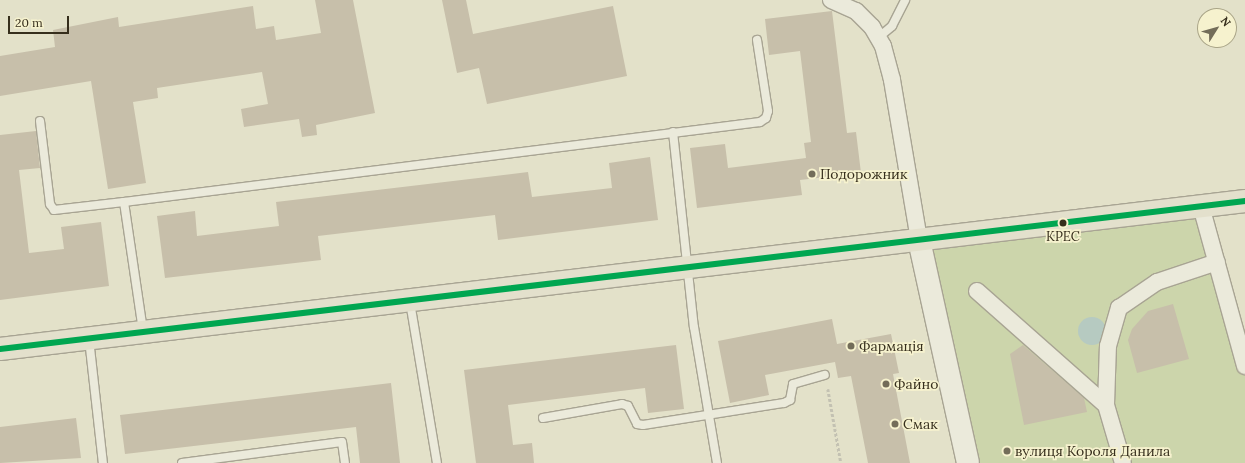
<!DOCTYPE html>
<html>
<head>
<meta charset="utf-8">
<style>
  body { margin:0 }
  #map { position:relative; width:1245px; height:463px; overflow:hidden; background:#e3e1c9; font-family:Lora,serif }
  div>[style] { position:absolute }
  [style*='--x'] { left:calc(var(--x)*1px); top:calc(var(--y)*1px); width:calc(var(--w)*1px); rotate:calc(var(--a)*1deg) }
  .green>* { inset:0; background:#ccd5ab }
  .water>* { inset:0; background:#b6cac1 }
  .round { border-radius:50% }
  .building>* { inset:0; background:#c7bfaa }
  .path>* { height:2.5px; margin-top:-1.25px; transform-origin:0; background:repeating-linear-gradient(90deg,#c3c1b2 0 3px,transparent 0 5px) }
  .roads { filter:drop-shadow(1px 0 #a8a493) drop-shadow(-1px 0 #a8a493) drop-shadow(0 1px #a8a493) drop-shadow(0 -1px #a8a493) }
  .lane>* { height:8px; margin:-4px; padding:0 4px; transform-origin:4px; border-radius:4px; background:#ebeadb }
  .street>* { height:16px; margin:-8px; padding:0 8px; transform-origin:8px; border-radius:8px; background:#ebeadb }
  .secondary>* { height:22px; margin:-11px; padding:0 11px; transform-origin:11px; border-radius:11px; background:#ebeadb }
  .primary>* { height:22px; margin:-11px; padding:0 11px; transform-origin:11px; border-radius:11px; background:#e3e0cc }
  .bus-1>* { height:6px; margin:-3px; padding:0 3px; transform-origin:3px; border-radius:3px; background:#00a651 }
  .dots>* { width:11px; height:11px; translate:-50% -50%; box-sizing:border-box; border:2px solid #f6f2ce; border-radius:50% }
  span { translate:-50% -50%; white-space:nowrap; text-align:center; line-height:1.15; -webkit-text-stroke:3.5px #f6f2ce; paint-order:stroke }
  .bus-label { font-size:13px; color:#362e1c }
  .poi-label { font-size:14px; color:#362e1c }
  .left { translate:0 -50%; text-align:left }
  .north { position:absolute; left:1197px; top:8px; width:40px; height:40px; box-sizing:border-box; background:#f6f2ce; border:1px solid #a9a487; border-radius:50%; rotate:53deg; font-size:11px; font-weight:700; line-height:16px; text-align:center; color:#362e1c }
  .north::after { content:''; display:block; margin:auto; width:14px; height:18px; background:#736d59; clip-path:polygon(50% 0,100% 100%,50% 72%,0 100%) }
  .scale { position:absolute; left:8px; top:16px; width:61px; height:18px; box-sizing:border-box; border:2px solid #362e1c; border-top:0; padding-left:5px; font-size:12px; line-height:14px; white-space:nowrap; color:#362e1c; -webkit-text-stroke:3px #f6f2ce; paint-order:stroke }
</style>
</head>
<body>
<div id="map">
  <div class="green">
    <div style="clip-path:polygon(1201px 206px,1245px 366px,1245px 463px,968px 463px,919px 240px)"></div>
  </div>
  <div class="water">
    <div class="round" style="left:1078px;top:317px;width:28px;height:28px"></div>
  </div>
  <div class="building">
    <div style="clip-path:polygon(315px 0,353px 0,375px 113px,316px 125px,317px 135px,302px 137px,299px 119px,244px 127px,241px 109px,268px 104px,262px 72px,157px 88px,158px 98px,133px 102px,146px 183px,108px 189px,91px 81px,0 96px,0 56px,55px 47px,53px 30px,118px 17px,119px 27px,253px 6px,256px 29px,274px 26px,276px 40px,321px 33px)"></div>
    <div style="clip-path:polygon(442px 0,466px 0,473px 34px,613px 6px,627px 76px,487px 104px,479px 68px,457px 73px)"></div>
    <div style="clip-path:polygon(832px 11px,847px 133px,856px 132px,861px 173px,800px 180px,802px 195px,697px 208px,690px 148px,725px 144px,728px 168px,806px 158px,804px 143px,811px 142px,800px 51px,769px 55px,765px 19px)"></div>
    <div style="clip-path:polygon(36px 131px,40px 168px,19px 170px,29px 253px,64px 249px,61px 227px,101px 222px,109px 286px,0 300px,0 135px)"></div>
    <div style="clip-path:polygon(650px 157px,658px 220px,498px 240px,495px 215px,318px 236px,321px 260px,165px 278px,157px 216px,195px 211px,197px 236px,279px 226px,276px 202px,528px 172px,532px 197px,612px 188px,609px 163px)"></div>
    <div style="clip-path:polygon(1173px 304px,1189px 359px,1137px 373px,1128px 340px,1132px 329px,1148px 311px)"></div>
    <div style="clip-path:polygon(832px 319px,837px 344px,891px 334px,899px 373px,893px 374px,910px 463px,868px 463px,851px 376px,838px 378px,835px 362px,765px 375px,769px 395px,730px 403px,718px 341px)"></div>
    <div style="clip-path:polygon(676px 345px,684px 409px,648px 413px,645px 388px,508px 405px,513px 445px,532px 443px,534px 463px,476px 463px,464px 370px)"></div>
    <div style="clip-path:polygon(1023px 345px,1084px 398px,1087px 412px,1024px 425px,1010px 354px)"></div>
    <div style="clip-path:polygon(391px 383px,400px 463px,360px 463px,356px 427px,125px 454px,120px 415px)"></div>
    <div style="clip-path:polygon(76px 418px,81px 458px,0 463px,0 427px)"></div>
  </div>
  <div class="path">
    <div style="--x:828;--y:389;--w:75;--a:80"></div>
  </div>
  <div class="roads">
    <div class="lane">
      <div style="--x:879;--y:37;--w:17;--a:-40"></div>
      <div style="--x:892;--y:26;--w:29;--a:-63"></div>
      <div style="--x:40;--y:121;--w:84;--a:83.1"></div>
      <div style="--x:50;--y:204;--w:7;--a:56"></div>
      <div style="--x:54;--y:210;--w:70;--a:-6.5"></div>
      <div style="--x:124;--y:202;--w:130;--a:81.6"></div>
      <div style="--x:673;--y:132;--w:196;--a:83.9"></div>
      <div style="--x:694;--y:327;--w:138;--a:80.4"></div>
      <div style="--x:124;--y:202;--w:641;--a:-7.17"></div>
      <div style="--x:760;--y:122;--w:7;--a:-34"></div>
      <div style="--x:766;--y:118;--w:7;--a:-74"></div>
      <div style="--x:768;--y:111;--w:72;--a:-98.8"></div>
      <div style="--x:410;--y:302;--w:163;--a:80.5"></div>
      <div style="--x:89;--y:339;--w:125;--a:83.6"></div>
      <div style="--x:543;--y:418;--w:80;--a:-10"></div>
      <div style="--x:622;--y:404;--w:6;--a:18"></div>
      <div style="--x:628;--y:406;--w:20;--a:63"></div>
      <div style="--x:637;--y:424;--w:6;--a:9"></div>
      <div style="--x:643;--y:425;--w:143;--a:-8.9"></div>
      <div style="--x:784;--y:403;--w:7;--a:-27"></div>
      <div style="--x:790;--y:400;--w:16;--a:-79"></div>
      <div style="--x:793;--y:384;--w:33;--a:-16"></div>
      <div style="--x:182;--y:463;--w:161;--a:-7.5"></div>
      <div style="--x:342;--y:442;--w:21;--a:82"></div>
    </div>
    <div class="street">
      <div style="--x:831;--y:0;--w:27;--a:24"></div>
      <div style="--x:856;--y:11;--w:23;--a:45"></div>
      <div style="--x:872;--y:27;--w:22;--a:60"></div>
      <div style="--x:883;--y:46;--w:35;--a:75"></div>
      <div style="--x:892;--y:80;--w:162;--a:80.4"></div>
      <div style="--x:1201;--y:206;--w:166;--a:74.6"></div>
      <div style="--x:977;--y:291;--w:172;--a:41.5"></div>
      <div style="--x:1106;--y:405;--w:60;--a:73.7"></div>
      <div style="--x:1106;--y:405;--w:59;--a:-88.1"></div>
      <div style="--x:1108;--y:346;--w:40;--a:-74"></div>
      <div style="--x:1119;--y:308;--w:46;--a:-34.4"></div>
      <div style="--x:1157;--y:282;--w:63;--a:-18.4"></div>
    </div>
    <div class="secondary">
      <div style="--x:919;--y:240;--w:228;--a:77.6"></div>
    </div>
    <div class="primary">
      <div style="--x:0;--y:349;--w:1254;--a:-6.78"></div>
    </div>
  </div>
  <div class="bus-1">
    <div style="--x:0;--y:349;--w:1254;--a:-6.78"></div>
  </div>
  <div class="dots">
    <div style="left:812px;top:174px;background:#736d59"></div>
    <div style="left:1063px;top:223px;background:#362e1c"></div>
    <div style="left:851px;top:346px;background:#736d59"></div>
    <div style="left:886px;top:384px;background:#736d59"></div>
    <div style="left:895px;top:424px;background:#736d59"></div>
    <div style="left:1007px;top:451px;background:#736d59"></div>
  </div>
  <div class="bus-label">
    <span style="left:1063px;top:237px">КРЕС</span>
  </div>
  <div class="poi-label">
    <span class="left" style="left:820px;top:174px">Подорожник</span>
    <span class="left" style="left:859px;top:346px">Фармація</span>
    <span class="left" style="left:894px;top:384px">Файно</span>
    <span class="left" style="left:903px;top:424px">Смак</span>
    <span class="left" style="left:1015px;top:451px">вулиця Короля Данила</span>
  </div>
  <div class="north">N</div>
  <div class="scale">20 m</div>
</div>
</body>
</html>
